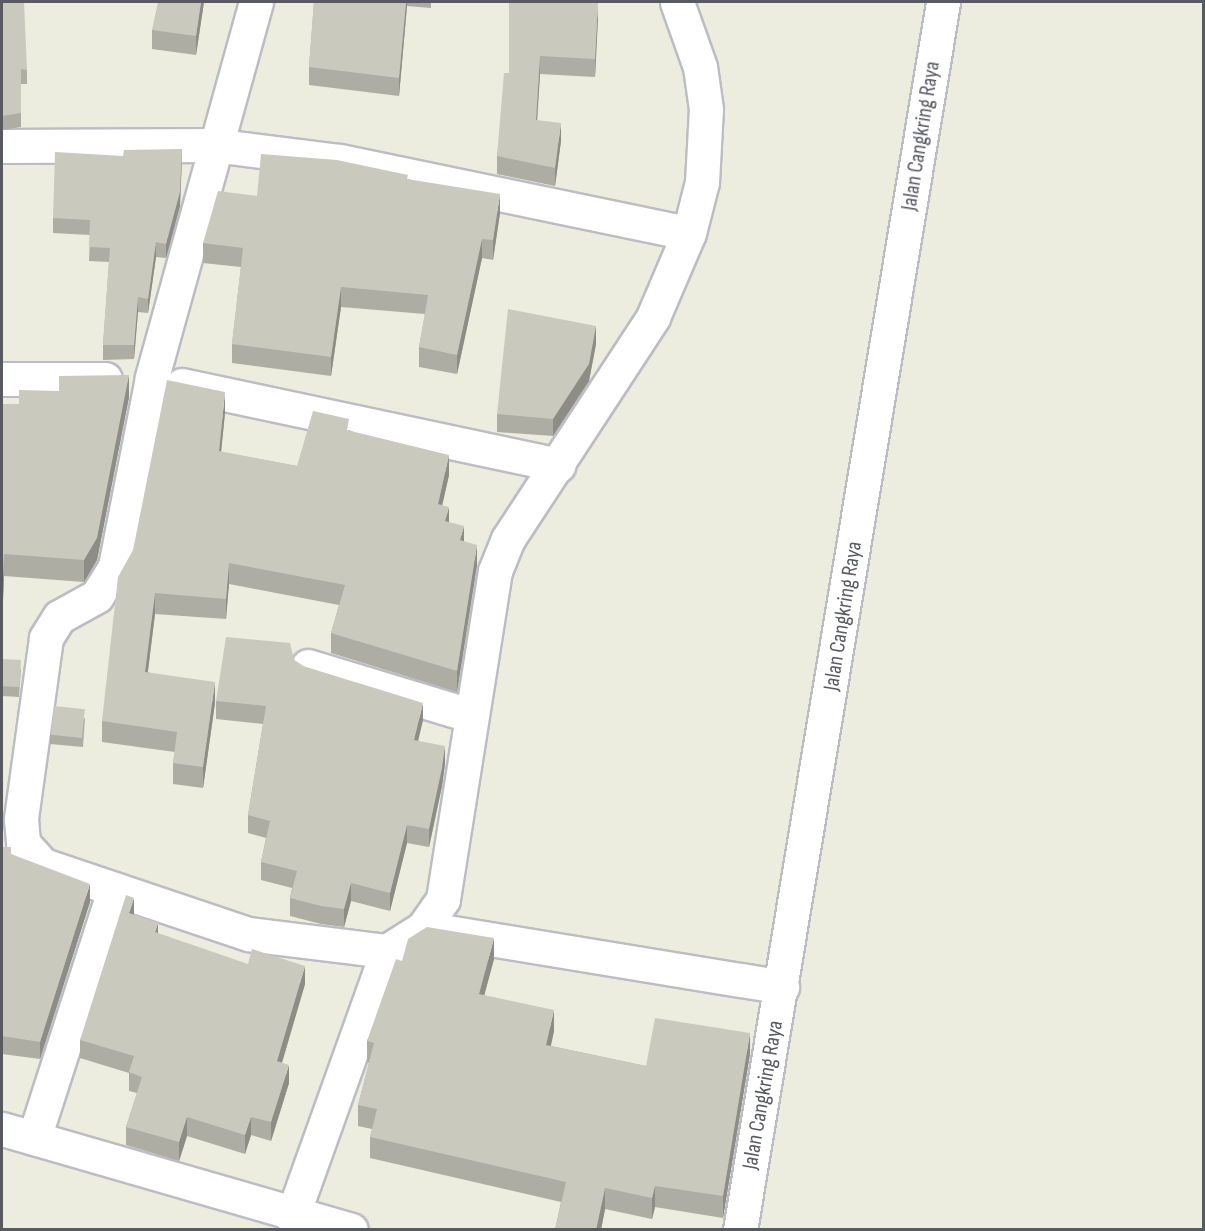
<!DOCTYPE html>
<html>
<head>
<meta charset="utf-8">
<style>
  body { margin:0 }
  #map { position:relative; width:1205px; height:1231px; overflow:hidden; background:#ececdf; font-family:"Sofia Sans Condensed",sans-serif }
  div>[style] { position:absolute }
  [style*='--x'] { left:calc(var(--x)*1px); top:calc(var(--y)*1px); width:calc(var(--w)*1px); rotate:calc(var(--a)*1deg) }
  .roads { filter:drop-shadow(2px 0 #bcbdc4) drop-shadow(-2px 0 #bcbdc4) drop-shadow(0 2px #bcbdc4) drop-shadow(0 -2px #bcbdc4) }
  .street>* { height:33px; margin:-16.5px; padding:0 16.5px; transform-origin:16.5px; border-radius:16.5px; background:#fff }
  .wall>* { inset:0; background:#aeada3 }
  .shaded-wall>* { inset:0; background:#8d8d85 }
  .building>* { inset:0; background:#cac9be; transform-origin:0 0 }
  span { translate:-50% -50%; white-space:nowrap; text-align:center; line-height:1.15; -webkit-text-stroke:4.5px #fff; paint-order:stroke }
  .street-label { font-size:22px; color:#585a61 }
  .frame { position:absolute; inset:0; border:3px solid #585a61; pointer-events:none }
</style>
</head>
<body>
<div id="map">
  <div class="roads">
    <div class="street">
      <div style="--x:256;--y:2;--w:390;--a:105.5"></div>
      <div style="--x:152;--y:378;--w:193;--a:101.1"></div>
      <div style="--x:115;--y:567;--w:34;--a:122"></div>
      <div style="--x:97;--y:596;--w:43;--a:151.1"></div>
      <div style="--x:59;--y:617;--w:25;--a:122"></div>
      <div style="--x:46;--y:638;--w:183;--a:97.9"></div>
      <div style="--x:21;--y:819;--w:24;--a:85"></div>
      <div style="--x:23;--y:843;--w:30;--a:48"></div>
      <div style="--x:43;--y:865;--w:216;--a:18.6"></div>
      <div style="--x:248;--y:934;--w:140;--a:7"></div>
      <div style="--x:387;--y:951;--w:43;--a:-32.6"></div>
      <div style="--x:423;--y:928;--w:364;--a:9.3"></div>
      <div style="--x:2;--y:146;--w:211;--a:-0.3"></div>
      <div style="--x:213;--y:145;--w:128;--a:7.2"></div>
      <div style="--x:340;--y:161;--w:356;--a:11.7"></div>
      <div style="--x:2;--y:379;--w:103;--a:0"></div>
      <div style="--x:182;--y:385;--w:385;--a:12"></div>
      <div style="--x:308;--y:666;--w:168;--a:16.9"></div>
      <div style="--x:423;--y:928;--w:35;--a:-55"></div>
      <div style="--x:443;--y:899;--w:332;--a:-81"></div>
      <div style="--x:495;--y:571;--w:35;--a:-68"></div>
      <div style="--x:508;--y:539;--w:265;--a:-56.8"></div>
      <div style="--x:653;--y:317;--w:91;--a:-66.8"></div>
      <div style="--x:689;--y:233;--w:53;--a:-75.7"></div>
      <div style="--x:702;--y:182;--w:73;--a:-86.9"></div>
      <div style="--x:706;--y:109;--w:42;--a:-98.1"></div>
      <div style="--x:700;--y:67;--w:69;--a:-109.5"></div>
      <div style="--x:2;--y:1129;--w:363;--a:16.1"></div>
      <div style="--x:34;--y:1138;--w:257;--a:-72.1"></div>
      <div style="--x:292;--y:1217;--w:282;--a:-70.3"></div>
      <div style="--x:740;--y:1230;--w:1245;--a:-80.61"></div>
    </div>
  </div>
  <div class="wall">
    <div style="clip-path:polygon(2px 2px,27px 70px,27px 84px,21px 84px,21px 127px,2px 130px)"></div>
    <div style="clip-path:polygon(204px 2px,196px 55px,152px 49px,152px 30px)"></div>
    <div style="clip-path:polygon(314px 2px,431px 2px,431px 8px,407px 6px,399px 96px,309px 85px,309px 67px)"></div>
    <div style="clip-path:polygon(598px 18px,595px 77px,540px 74px,537px 120px,561px 141px,555px 186px,497px 174px,497px 156px,509px 73px)"></div>
    <div style="clip-path:polygon(123px 156px,182px 164px,180px 206px,166px 258px,156px 257px,148px 313px,138px 312px,134px 359px,103px 360px,103px 345px,109px 262px,89px 261px,90px 235px,53px 233px,53px 218px)"></div>
    <div style="clip-path:polygon(408px 179px,500px 213px,493px 260px,482px 258px,457px 374px,419px 367px,419px 347px,425px 314px,341px 307px,331px 376px,232px 363px,232px 344px,241px 267px,203px 263px,203px 243px)"></div>
    <div style="clip-path:polygon(596px 344px,589px 381px,553px 436px,497px 432px,497px 414px)"></div>
    <div style="clip-path:polygon(129px 397px,97px 560px,84px 582px,4px 576px,2px 625px,2px 404px,19px 404px)"></div>
    <div style="clip-path:polygon(225px 413px,221px 452px,297px 466px,349px 430px,449px 475px,442px 505px,449px 522px,464px 541px,477px 565px,457px 692px,331px 653px,331px 633px,339px 605px,229px 584px,226px 619px,155px 614px,148px 672px,215px 703px,203px 788px,173px 784px,173px 763px,175px 752px,102px 742px,102px 721px)"></div>
    <div style="clip-path:polygon(2px 659px,21px 669px,19px 697px,2px 696px)"></div>
    <div style="clip-path:polygon(294px 660px,303px 666px,423px 720px,418px 740px,445px 764px,442px 786px,429px 847px,407px 843px,390px 911px,351px 901px,344px 927px,321px 924px,290px 916px,290px 898px,292px 888px,261px 880px,261px 862px,266px 838px,248px 833px,248px 815px,263px 724px,216px 719px,216px 701px)"></div>
    <div style="clip-path:polygon(85px 718px,83px 747px,50px 744px,50px 735px)"></div>
    <div style="clip-path:polygon(2px 847px,11px 854px,90px 902px,40px 1059px,2px 1054px)"></div>
    <div style="clip-path:polygon(134px 915px,158px 934px,305px 984px,282px 1063px,289px 1083px,271px 1141px,251px 1135px,245px 1154px,187px 1136px,179px 1161px,126px 1145px,126px 1127px,137px 1093px,129px 1091px,129px 1073px,80px 1058px,80px 1040px)"></div>
    <div style="clip-path:polygon(494px 959px,484px 995px,554px 1031px,551px 1046px,646px 1066px,750px 1054px,723px 1218px,655px 1207px,652px 1219px,605px 1209px,601px 1230px,555px 1230px,561px 1202px,370px 1158px,370px 1137px,372px 1129px,358px 1126px,358px 1105px,369px 1063px,367px 1062px,367px 1041px,402px 961px)"></div>
  </div>
  <div class="shaded-wall">
    <div style="clip-path:polygon(201px 2px,204px 2px,196px 55px,196px 36px)"></div>
    <div style="clip-path:polygon(406px 2px,407px 2px,407px 6px,399px 96px,399px 78px)"></div>
    <div style="clip-path:polygon(598px 2px,598px 18px,595px 77px,595px 59px)"></div>
    <div style="clip-path:polygon(540px 56px,540px 74px,536px 138px,536px 120px)"></div>
    <div style="clip-path:polygon(561px 123px,561px 141px,555px 186px,555px 168px)"></div>
    <div style="clip-path:polygon(182px 149px,180px 206px,166px 258px,166px 244px)"></div>
    <div style="clip-path:polygon(500px 194px,500px 213px,493px 260px,493px 240px)"></div>
    <div style="clip-path:polygon(482px 239px,482px 258px,457px 374px,457px 355px)"></div>
    <div style="clip-path:polygon(156px 242px,156px 257px,148px 313px,148px 299px)"></div>
    <div style="clip-path:polygon(341px 287px,341px 307px,331px 376px,331px 357px)"></div>
    <div style="clip-path:polygon(138px 297px,138px 312px,134px 359px,134px 345px)"></div>
    <div style="clip-path:polygon(596px 326px,596px 344px,589px 381px,553px 436px,553px 419px)"></div>
    <div style="clip-path:polygon(129px 375px,129px 397px,97px 560px,84px 582px,84px 560px)"></div>
    <div style="clip-path:polygon(225px 392px,225px 413px,219px 472px,219px 451px)"></div>
    <div style="clip-path:polygon(449px 455px,449px 475px,438px 524px,438px 504px)"></div>
    <div style="clip-path:polygon(449px 507px,449px 527px,445px 521px)"></div>
    <div style="clip-path:polygon(464px 526px,464px 546px,460px 540px)"></div>
    <div style="clip-path:polygon(477px 545px,477px 565px,457px 692px,457px 671px)"></div>
    <div style="clip-path:polygon(4px 554px,4px 576px,2px 625px,2px 603px)"></div>
    <div style="clip-path:polygon(229px 563px,229px 584px,226px 619px,226px 599px)"></div>
    <div style="clip-path:polygon(155px 593px,155px 614px,145px 693px,145px 672px)"></div>
    <div style="clip-path:polygon(215px 682px,215px 703px,203px 788px,203px 767px)"></div>
    <div style="clip-path:polygon(423px 703px,423px 720px,414px 758px,414px 740px)"></div>
    <div style="clip-path:polygon(445px 746px,445px 764px,442px 786px,429px 847px,429px 829px)"></div>
    <div style="clip-path:polygon(407px 825px,407px 843px,390px 911px,390px 893px)"></div>
    <div style="clip-path:polygon(351px 883px,351px 901px,344px 927px,344px 909px)"></div>
    <div style="clip-path:polygon(90px 884px,90px 902px,40px 1059px,40px 1042px)"></div>
    <div style="clip-path:polygon(134px 898px,134px 916px,129px 913px)"></div>
    <div style="clip-path:polygon(158px 923px,158px 942px,155px 932px)"></div>
    <div style="clip-path:polygon(494px 938px,494px 959px,479px 1015px,479px 994px)"></div>
    <div style="clip-path:polygon(305px 966px,305px 984px,277px 1079px,277px 1061px)"></div>
    <div style="clip-path:polygon(554px 1010px,554px 1031px,546px 1066px,546px 1045px)"></div>
    <div style="clip-path:polygon(750px 1033px,750px 1054px,723px 1218px,723px 1196px)"></div>
    <div style="clip-path:polygon(289px 1065px,289px 1083px,271px 1141px,271px 1122px)"></div>
    <div style="clip-path:polygon(187px 1117px,187px 1136px,179px 1161px,179px 1142px)"></div>
    <div style="clip-path:polygon(251px 1117px,251px 1135px,245px 1154px,245px 1135px)"></div>
    <div style="clip-path:polygon(655px 1186px,655px 1207px,652px 1219px,652px 1198px)"></div>
    <div style="clip-path:polygon(605px 1188px,605px 1209px,601px 1230px,596px 1230px)"></div>
  </div>
  <div class="building">
    <div style="clip-path:polygon(2px 2px,24px 2px,27px 70px,21px 69px,21px 113px,2px 116px)"></div>
    <div style="clip-path:polygon(158px 2px,201px 2px,196px 36px,152px 30px)"></div>
    <div style="clip-path:polygon(314px 2px,406px 2px,399px 78px,309px 67px)"></div>
    <div style="clip-path:polygon(509px 2px,598px 2px,595px 59px,540px 56px,536px 120px,561px 123px,555px 168px,497px 156px,504px 73px,509px 73px)"></div>
    <div style="clip-path:polygon(182px 149px,180px 192px,166px 244px,156px 242px,148px 299px,138px 297px,134px 345px,103px 345px,110px 248px,89px 247px,90px 220px,53px 218px,55px 152px,123px 156px,124px 150px)"></div>
    <div style="clip-path:polygon(261px 154px,337px 160px,408px 175px,407px 179px,500px 194px,493px 240px,482px 239px,457px 355px,419px 347px,428px 295px,341px 287px,331px 357px,232px 344px,243px 248px,203px 243px,218px 191px,257px 196px)"></div>
    <div style="clip-path:polygon(508px 309px,596px 326px,589px 364px,553px 419px,497px 414px)"></div>
    <div style="clip-path:polygon(129px 375px,97px 538px,84px 560px,4px 554px,2px 603px,2px 404px,19px 404px,19px 390px,59px 391px,59px 376px)"></div>
    <div style="clip-path:polygon(167px 380px,225px 392px,219px 451px,297px 466px,313px 411px,349px 419px,347px 430px,449px 455px,438px 504px,449px 507px,445px 521px,464px 526px,460px 540px,477px 545px,457px 671px,331px 633px,345px 585px,229px 563px,226px 599px,155px 593px,145px 672px,215px 682px,203px 767px,173px 763px,177px 732px,102px 721px,118px 577px,133px 550px)"></div>
    <div style="clip-path:polygon(226px 637px,290px 643px,294px 660px,303px 666px,423px 703px,414px 740px,445px 746px,442px 768px,429px 829px,407px 825px,390px 893px,351px 883px,344px 909px,321px 906px,290px 898px,297px 871px,261px 862px,270px 821px,248px 815px,266px 706px,216px 701px)"></div>
    <div style="left:2px;top:659px;width:19px;height:27px;rotate:3deg"></div>
    <div style="left:54px;top:706px;width:31px;height:29px;rotate:6deg"></div>
    <div style="clip-path:polygon(2px 847px,11px 847px,11px 854px,90px 884px,40px 1042px,2px 1036px)"></div>
    <div style="clip-path:polygon(126px 895px,134px 898px,129px 913px,158px 923px,155px 932px,248px 964px,252px 949px,305px 966px,277px 1061px,289px 1065px,271px 1122px,251px 1117px,245px 1135px,187px 1117px,179px 1142px,126px 1127px,142px 1077px,129px 1072px,134px 1056px,80px 1040px)"></div>
    <div style="clip-path:polygon(427px 927px,494px 938px,479px 994px,554px 1010px,546px 1045px,646px 1066px,655px 1018px,750px 1033px,723px 1196px,655px 1186px,652px 1198px,605px 1188px,596px 1230px,555px 1230px,566px 1182px,370px 1137px,377px 1109px,358px 1105px,374px 1043px,367px 1041px,396px 959px,402px 961px,408px 939px)"></div>
  </div>
  <div class="street-label">
    <span style="left:921px;top:136px;rotate:-81deg">Jalan Cangkring Raya</span>
    <span style="left:843px;top:616px;rotate:-81deg">Jalan Cangkring Raya</span>
    <span style="left:763px;top:1095px;rotate:-80deg">Jalan Cangkring Raya</span>
  </div>
  <div class="frame"></div>
</div>
</body>
</html>
